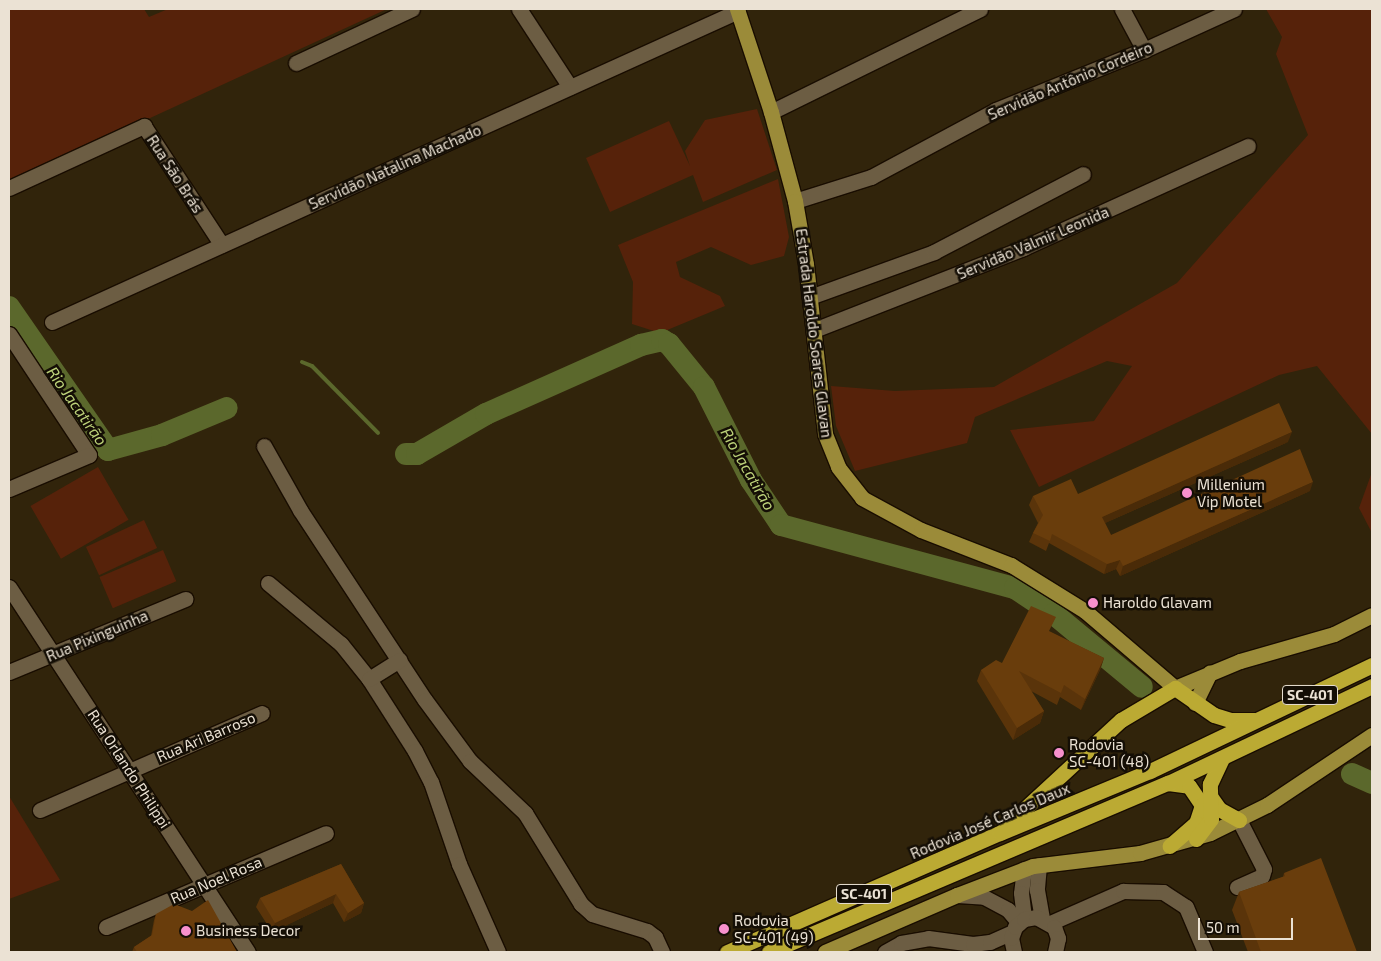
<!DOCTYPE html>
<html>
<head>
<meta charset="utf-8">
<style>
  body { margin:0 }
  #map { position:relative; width:1381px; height:961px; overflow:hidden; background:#31240b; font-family:"Exo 2",sans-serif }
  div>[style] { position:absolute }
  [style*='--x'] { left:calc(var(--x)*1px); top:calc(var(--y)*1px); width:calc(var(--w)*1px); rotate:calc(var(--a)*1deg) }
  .green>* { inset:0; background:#56220a; transform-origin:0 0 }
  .stream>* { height:4px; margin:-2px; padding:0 2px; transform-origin:2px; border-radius:2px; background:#5b682c }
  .river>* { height:22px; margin:-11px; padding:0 11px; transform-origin:11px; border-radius:11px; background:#5b682c }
  .roads { filter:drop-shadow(1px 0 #190d00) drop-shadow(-1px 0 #190d00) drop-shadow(0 1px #190d00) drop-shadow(0 -1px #190d00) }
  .minor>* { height:15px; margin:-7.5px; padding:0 7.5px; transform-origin:7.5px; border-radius:7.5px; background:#6c5d43 }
  .major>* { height:15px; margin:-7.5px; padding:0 7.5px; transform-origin:7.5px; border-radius:7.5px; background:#9b8b39 }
  .highway>* { height:15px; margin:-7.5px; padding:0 7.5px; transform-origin:7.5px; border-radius:7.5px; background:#ba3 }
  .wall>* { inset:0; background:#5a340a }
  .shaded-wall>* { inset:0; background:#4a2b08 }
  .building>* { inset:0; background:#693d0c }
  .dots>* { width:14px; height:14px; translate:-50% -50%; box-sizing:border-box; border:2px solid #140e05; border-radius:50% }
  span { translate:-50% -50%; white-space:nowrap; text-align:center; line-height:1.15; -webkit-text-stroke:5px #140e05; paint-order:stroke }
  .shield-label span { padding:1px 4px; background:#140e05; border:1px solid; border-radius:4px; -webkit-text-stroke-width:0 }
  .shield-label { font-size:14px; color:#ebe2d4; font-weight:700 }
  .street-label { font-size:15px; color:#ebe2d4 }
  .poi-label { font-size:15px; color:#ebe2d4 }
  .left { translate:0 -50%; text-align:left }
  .water-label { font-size:16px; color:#bcd179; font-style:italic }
  .frame { position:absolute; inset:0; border:10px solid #ebe2d4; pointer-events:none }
  .scale { position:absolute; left:1198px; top:918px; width:95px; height:22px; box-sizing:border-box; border:2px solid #ebe2d4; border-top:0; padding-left:6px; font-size:15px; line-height:18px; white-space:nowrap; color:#ebe2d4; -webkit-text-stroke:4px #140e05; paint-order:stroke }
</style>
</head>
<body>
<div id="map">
  <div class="green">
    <div style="clip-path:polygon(9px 9px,144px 9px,149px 17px,168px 9px,387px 9px,9px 183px)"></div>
    <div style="clip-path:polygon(1266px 9px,1372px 9px,1372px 434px,1317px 366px,1279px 375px,1039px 487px,1010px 430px,1094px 421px,1132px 366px,1107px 361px,975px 417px,967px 443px,855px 471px,836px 426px,831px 386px,895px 391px,994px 387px,1177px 283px,1308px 135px,1276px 54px,1282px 37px)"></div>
    <div style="clip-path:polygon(757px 109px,777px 170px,703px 202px,693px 175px,610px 212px,586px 158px,669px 121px,690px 166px,685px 151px,705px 120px)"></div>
    <div style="clip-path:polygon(778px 179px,789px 237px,784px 256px,751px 265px,711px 247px,676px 262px,680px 277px,720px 296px,725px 306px,660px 333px,632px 324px,633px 282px,618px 245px)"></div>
    <div style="left:98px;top:467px;width:61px;height:78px;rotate:60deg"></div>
    <div style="clip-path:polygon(1372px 472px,1372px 533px,1359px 508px)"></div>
    <div style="left:144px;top:520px;width:31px;height:64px;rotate:65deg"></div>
    <div style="left:163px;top:550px;width:34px;height:69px;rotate:67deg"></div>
    <div style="clip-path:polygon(9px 796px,60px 880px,9px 899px)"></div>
  </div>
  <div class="stream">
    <div style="--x:302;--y:362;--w:11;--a:22"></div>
    <div style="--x:312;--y:366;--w:94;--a:45.4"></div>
  </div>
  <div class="river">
    <div style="--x:9;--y:307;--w:174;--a:55.3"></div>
    <div style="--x:108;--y:450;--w:56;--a:-15.5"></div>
    <div style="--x:162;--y:435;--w:70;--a:-22.6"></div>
    <div style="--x:406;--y:454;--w:11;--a:0"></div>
    <div style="--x:417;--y:454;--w:80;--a:-30.1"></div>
    <div style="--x:486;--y:414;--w:170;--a:-24"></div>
    <div style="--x:641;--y:345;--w:22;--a:-13"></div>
    <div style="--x:662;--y:340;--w:8;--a:30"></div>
    <div style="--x:669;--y:344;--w:55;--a:50.9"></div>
    <div style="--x:704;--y:387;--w:104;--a:63.2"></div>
    <div style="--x:751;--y:480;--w:54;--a:56.3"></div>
    <div style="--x:781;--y:525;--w:242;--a:15.1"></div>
    <div style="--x:1015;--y:588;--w:47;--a:33.7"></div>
    <div style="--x:1054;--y:614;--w:114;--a:39.7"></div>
    <div style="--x:1352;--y:774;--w:22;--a:24"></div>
  </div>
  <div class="roads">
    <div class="minor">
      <div style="--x:519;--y:9;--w:93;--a:56.8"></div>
      <div style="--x:1122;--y:9;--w:47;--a:61.8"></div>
      <div style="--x:296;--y:63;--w:128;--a:-25"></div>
      <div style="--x:771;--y:112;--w:233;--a:-26.2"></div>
      <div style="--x:9;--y:188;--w:149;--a:-24.7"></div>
      <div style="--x:144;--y:126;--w:142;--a:56.8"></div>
      <div style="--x:795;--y:201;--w:80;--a:-17.5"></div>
      <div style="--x:871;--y:177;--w:142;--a:-28.2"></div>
      <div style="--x:996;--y:110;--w:160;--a:-22.1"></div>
      <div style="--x:1144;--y:50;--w:99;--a:-24.5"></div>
      <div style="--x:810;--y:297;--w:132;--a:-19.9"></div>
      <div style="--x:934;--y:252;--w:168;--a:-27.6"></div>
      <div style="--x:52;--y:322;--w:753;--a:-24.39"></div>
      <div style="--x:814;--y:330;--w:225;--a:-21.4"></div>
      <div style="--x:1023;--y:248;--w:247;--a:-24.4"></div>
      <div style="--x:9;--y:334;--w:145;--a:56.5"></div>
      <div style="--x:89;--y:455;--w:87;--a:157"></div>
      <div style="--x:264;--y:446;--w:73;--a:60.6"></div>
      <div style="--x:300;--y:510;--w:227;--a:56.7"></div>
      <div style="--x:425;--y:700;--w:76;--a:53.6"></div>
      <div style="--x:470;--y:761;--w:76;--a:43.4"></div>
      <div style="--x:525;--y:813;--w:107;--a:58.4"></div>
      <div style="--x:581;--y:904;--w:15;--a:42"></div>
      <div style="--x:592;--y:914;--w:58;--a:17.2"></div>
      <div style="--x:647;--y:931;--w:10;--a:37"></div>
      <div style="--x:655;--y:937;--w:17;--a:65"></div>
      <div style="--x:268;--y:583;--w:95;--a:39.9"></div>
      <div style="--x:341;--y:644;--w:45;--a:51.3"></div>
      <div style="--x:369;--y:679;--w:85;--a:57.4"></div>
      <div style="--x:415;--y:751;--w:35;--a:63"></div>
      <div style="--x:431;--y:782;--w:87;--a:71.1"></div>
      <div style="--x:459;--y:864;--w:96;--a:66.1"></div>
      <div style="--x:9;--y:587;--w:436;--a:56.8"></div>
      <div style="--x:9;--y:672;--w:191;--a:-22.5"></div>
      <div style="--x:369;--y:679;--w:36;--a:-32"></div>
      <div style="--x:40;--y:810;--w:242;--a:-23.6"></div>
      <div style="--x:1039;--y:865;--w:25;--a:95"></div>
      <div style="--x:1037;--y:890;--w:28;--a:80"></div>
      <div style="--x:1024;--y:869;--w:24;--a:97"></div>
      <div style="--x:1021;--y:893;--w:26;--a:83"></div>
      <div style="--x:1237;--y:887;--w:27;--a:-24"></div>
      <div style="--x:1262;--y:876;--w:7;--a:-74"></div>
      <div style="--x:1264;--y:869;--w:55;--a:-117"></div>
      <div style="--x:957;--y:895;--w:27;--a:4"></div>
      <div style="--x:984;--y:897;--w:27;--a:28"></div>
      <div style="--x:1008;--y:910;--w:17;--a:50"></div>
      <div style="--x:1050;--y:923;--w:80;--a:-23.7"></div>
      <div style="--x:1123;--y:891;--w:40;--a:1.4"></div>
      <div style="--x:1163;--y:892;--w:27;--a:33"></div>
      <div style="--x:1186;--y:907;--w:49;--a:67.1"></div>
      <div style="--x:106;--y:927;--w:239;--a:-23.1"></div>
      <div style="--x:885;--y:952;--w:18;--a:-29"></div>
      <div style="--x:901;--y:943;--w:27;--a:-10"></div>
      <div style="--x:928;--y:938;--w:45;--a:7.6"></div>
      <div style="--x:973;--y:944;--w:17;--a:-7"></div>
      <div style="--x:990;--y:942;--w:24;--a:-24"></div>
      <div style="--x:1014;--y:952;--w:14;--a:-102"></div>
      <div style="--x:1011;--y:938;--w:12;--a:-70"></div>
      <div style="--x:1015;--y:927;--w:12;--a:-42"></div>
      <div style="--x:1024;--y:919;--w:12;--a:-9"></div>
      <div style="--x:1036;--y:917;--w:21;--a:29"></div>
      <div style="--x:1054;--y:927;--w:12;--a:70"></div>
      <div style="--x:1058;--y:938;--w:14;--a:102"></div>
    </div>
    <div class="major">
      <div style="--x:737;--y:9;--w:108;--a:71.7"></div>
      <div style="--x:771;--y:112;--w:92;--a:74.9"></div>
      <div style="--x:795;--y:201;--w:64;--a:80.1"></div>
      <div style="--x:806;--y:264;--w:171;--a:83.6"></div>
      <div style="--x:825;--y:434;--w:35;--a:68"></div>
      <div style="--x:838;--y:467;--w:39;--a:52"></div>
      <div style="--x:862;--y:498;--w:67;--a:28.5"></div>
      <div style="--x:921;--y:530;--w:97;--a:21.3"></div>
      <div style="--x:1011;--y:565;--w:87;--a:31.9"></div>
      <div style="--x:1085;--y:611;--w:118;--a:40.5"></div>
      <div style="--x:1175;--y:688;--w:70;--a:-22.6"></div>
      <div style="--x:1240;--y:661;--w:98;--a:-16"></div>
      <div style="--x:1334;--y:634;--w:42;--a:-26.6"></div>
      <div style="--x:1195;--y:703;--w:34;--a:-64"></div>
      <div style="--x:825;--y:952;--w:144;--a:-23.4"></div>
      <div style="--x:957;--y:895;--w:81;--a:-20.9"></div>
      <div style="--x:1033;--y:866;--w:108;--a:-6.9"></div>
      <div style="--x:1140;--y:853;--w:73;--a:-15.9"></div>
      <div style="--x:1210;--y:833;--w:64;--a:-26.2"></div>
      <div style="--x:1267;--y:805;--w:126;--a:-33.7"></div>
    </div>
    <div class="highway">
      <div style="--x:1168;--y:783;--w:21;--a:8"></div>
      <div style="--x:1189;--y:786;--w:23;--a:56"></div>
      <div style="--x:1202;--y:805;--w:19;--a:108"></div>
      <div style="--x:1196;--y:823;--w:35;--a:139"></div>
      <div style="--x:1210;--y:796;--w:16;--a:55"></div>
      <div style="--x:1219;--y:809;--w:23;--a:29"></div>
      <div style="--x:1005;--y:827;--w:158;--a:-42.7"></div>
      <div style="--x:1121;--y:720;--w:63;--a:-30.7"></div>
      <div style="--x:1175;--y:688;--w:47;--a:34.7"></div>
      <div style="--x:1214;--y:715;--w:17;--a:17"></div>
      <div style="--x:1230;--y:720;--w:24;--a:0"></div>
      <div style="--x:1196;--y:839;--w:25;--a:-53"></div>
      <div style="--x:1211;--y:819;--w:35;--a:-92"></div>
      <div style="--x:1210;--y:784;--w:29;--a:-65"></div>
      <div style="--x:727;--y:952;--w:298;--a:-23.6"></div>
      <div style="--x:1000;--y:833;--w:162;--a:-22.5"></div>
      <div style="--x:1150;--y:771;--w:246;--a:-25.5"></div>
      <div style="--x:769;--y:952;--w:433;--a:-23"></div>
      <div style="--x:1168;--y:783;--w:226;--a:-25.4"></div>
    </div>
  </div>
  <div class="wall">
    <div style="clip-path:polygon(1288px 442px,1105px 523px,1111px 535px,1310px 491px,1120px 576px,1116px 569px,1104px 574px,1049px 543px,1046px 551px,1029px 542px,1033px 533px,1038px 523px,1029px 505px,1033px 496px,1078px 494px)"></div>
    <div style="clip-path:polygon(1050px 632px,1104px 658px,1100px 670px,1081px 710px,1060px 697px,1057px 705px,1031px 691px,1044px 711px,1040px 723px,1013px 740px,977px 681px,981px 670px,1002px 663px)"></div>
    <div style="clip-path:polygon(341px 864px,364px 903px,361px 913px,344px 922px,333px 903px,272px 932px,256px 907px,260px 898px)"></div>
    <div style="clip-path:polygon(1284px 873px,1357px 952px,1248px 952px,1232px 910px,1239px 892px,1283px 877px)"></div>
    <div style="clip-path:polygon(156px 914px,237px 952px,132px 952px,134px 947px,151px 936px,154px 920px)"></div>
  </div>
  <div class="shaded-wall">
    <div style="clip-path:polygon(1292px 432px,1288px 442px,1098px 526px,1102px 517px)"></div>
    <div style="clip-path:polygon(1313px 482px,1310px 491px,1120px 576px,1123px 566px)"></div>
    <div style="clip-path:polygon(1120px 560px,1116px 569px,1104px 574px,1107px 564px)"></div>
    <div style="clip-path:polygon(1104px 658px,1100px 670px,1081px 710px,1085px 699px)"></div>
    <div style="clip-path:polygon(1044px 711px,1040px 723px,1013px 740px,1017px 728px)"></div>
    <div style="clip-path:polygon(336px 894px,333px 903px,272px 932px,275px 923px)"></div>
    <div style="clip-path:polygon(364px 903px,361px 913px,344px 922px,348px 913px)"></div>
  </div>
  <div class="building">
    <div style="clip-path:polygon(1279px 403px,1292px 432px,1102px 517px,1111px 535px,1300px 449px,1313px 482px,1123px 566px,1120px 560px,1107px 564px,1052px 534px,1050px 541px,1033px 533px,1043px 515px,1033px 496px,1071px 479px,1078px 494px)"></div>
    <div style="clip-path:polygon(1031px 606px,1056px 617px,1049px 631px,1104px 658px,1085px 699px,1064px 685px,1061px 693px,1019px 671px,1044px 711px,1017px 728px,981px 670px,996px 660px,1002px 663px)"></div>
    <div style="clip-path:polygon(1321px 858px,1357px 952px,1261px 952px,1239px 892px,1285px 876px,1284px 873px)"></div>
    <div style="clip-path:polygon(341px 864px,364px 903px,348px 913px,336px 894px,275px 923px,260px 898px)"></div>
    <div style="clip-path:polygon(208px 900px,237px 952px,137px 952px,134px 947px,152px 935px,156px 914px,174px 904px,192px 911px)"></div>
  </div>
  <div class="dots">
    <div style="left:1187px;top:493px;background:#f790cd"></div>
    <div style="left:1093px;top:603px;background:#f790cd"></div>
    <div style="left:1059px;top:753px;background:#f790cd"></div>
    <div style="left:724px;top:929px;background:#f790cd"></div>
    <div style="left:186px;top:931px;background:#f790cd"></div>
  </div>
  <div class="shield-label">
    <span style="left:1310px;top:695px">SC-401</span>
    <span style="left:864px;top:894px">SC-401</span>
  </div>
  <div class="street-label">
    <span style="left:1070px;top:81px;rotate:-23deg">Servidão Antônio Cordeiro</span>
    <span style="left:395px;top:167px;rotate:-24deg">Servidão Natalina Machado</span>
    <span style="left:175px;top:174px;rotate:57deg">Rua São Brás</span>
    <span style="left:1033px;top:243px;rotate:-23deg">Servidão Valmir Leonida</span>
    <span style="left:814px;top:333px;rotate:83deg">Estrada Haroldo Soares Glavan</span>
    <span style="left:97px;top:636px;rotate:-23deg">Rua Pixinguinha</span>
    <span style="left:206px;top:737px;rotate:-23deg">Rua Ari Barroso</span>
    <span style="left:129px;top:769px;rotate:57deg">Rua Orlando Philippi</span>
    <span style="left:990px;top:821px;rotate:-23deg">Rodovia José Carlos Daux</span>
    <span style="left:216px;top:880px;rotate:-23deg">Rua Noel Rosa</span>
  </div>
  <div class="poi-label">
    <span class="left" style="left:1197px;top:493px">Millenium<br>Vip Motel</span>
    <span class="left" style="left:1103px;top:603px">Haroldo Glavam</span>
    <span class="left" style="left:1069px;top:753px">Rodovia<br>SC-401 (48)</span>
    <span class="left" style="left:734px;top:929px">Rodovia<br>SC-401 (49)</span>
    <span class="left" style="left:196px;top:931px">Business Decor</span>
  </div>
  <div class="water-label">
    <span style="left:77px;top:406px;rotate:55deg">Rio Jacatirão</span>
    <span style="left:748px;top:469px;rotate:60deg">Rio Jacatirão</span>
  </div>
  <div class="frame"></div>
  <div class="scale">50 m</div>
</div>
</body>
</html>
